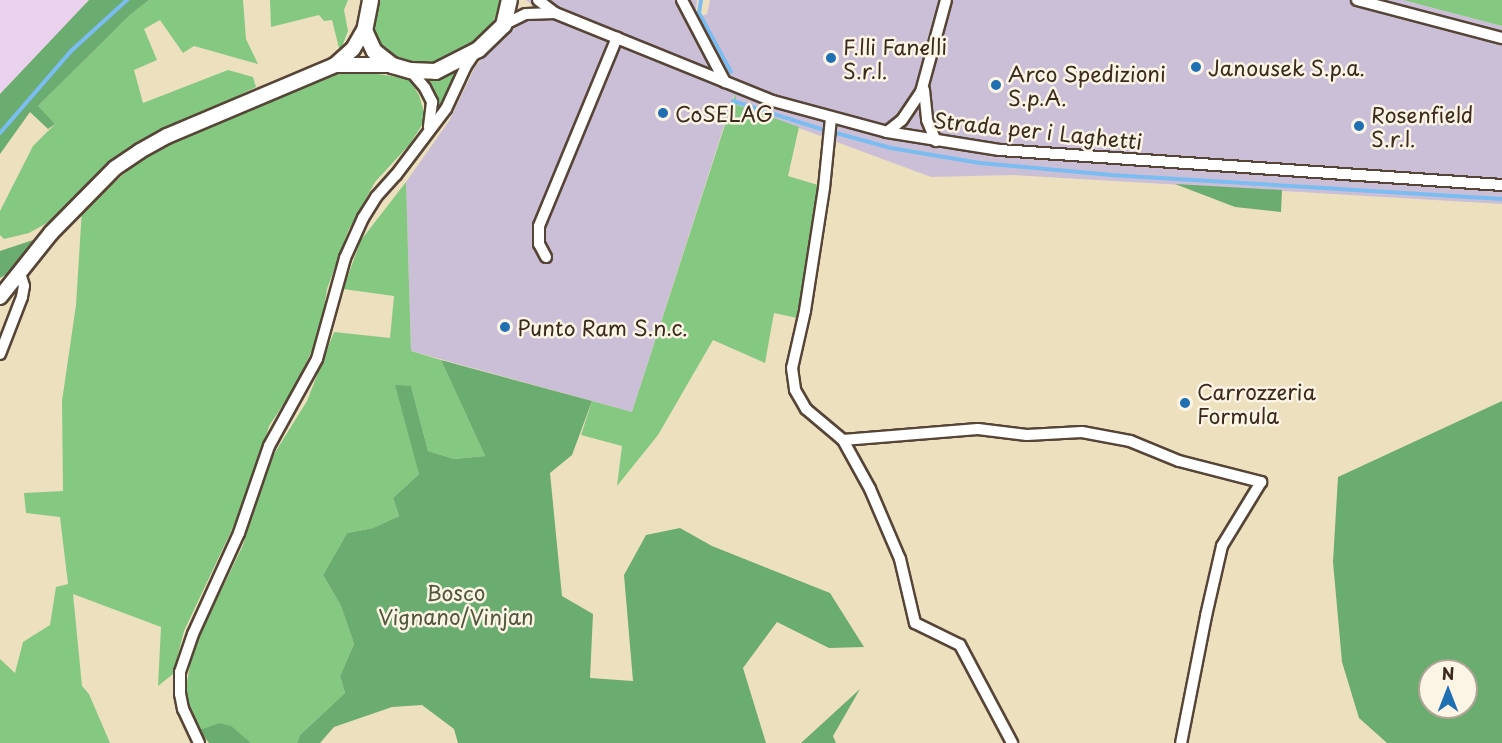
<!DOCTYPE html>
<html>
<head>
<meta charset="utf-8">
<style>
  body { margin:0 }
  #map { position:relative; width:1502px; height:743px; overflow:hidden; background:#ede0bf; font-family:"Playpen Sans",sans-serif }
  div>[style] { position:absolute }
  [style*='--x'] { left:calc(var(--x)*1px); top:calc(var(--y)*1px); width:calc(var(--w)*1px); rotate:calc(var(--a)*1deg) }
  .built>* { inset:0; background:#ead1ed }
  .industrial>* { inset:0; background:#cabfd7 }
  .green>* { inset:0; background:#84c882 }
  .forest>* { inset:0; background:#6bac70 }
  .stream>* { height:4px; margin:-2px; padding:0 2px; transform-origin:2px; border-radius:2px; background:#7bbdf1 }
  .roads { filter:drop-shadow(2px 0 #564536) drop-shadow(-2px 0 #564536) drop-shadow(0 2px #564536) drop-shadow(0 -2px #564536) }
  .minor>* { height:10px; margin:-5px; padding:0 5px; transform-origin:5px; border-radius:5px; background:#fff }
  .tertiary>* { height:14px; margin:-7px; padding:0 7px; transform-origin:7px; border-radius:7px; background:#fff }
  .secondary>* { height:15px; margin:-7.5px; padding:0 7.5px; transform-origin:7.5px; border-radius:7.5px; background:#fff }
  .dots>* { width:16px; height:16px; translate:-50% -50%; box-sizing:border-box; border:3px solid #fcf5e5; border-radius:50% }
  span { translate:-50% -50%; white-space:nowrap; text-align:center; line-height:1.15; -webkit-text-stroke:5px #fcf5e5; paint-order:stroke }
  .poi-label { font-size:21px; color:#3b2a1e }
  .left { translate:0 -50%; text-align:left }
  .street-label { font-size:21px; color:#3b2a1e }
  .park-label { font-size:21px; color:#51593c }
  .north { position:absolute; left:1418px; top:659px; width:60px; height:60px; box-sizing:border-box; background:#fcf5e5; border:2px solid #afa495; border-radius:50%; rotate:0deg; font-size:16px; font-weight:700; line-height:24px; text-align:center; color:#3b2a1e }
  .north::after { content:''; display:block; margin:auto; width:21px; height:27px; background:#1f6fb2; clip-path:polygon(50% 0,100% 100%,50% 72%,0 100%) }
</style>
</head>
<body>
<div id="map">
  <div class="built">
    <div style="clip-path:polygon(0 0,89px 0,0 94px)"></div>
  </div>
  <div class="industrial">
    <div style="clip-path:polygon(526px 0,697px 0,695px 19px,707px 14px,710px 0,1403px 0,1502px 26px,1502px 204px,1013px 175px,931px 177px,737px 105px,734px 95px,632px 412px,411px 351px,406px 182px,449px 121px,475px 67px,511px 25px,517px 11px,536px 8px)"></div>
  </div>
  <div class="green">
    <div style="clip-path:polygon(149px 0,243px 0,246px 39px,258px 64px,194px 46px,183px 53px,160px 20px,144px 29px,157px 60px,134px 70px,143px 103px,228px 70px,253px 77px,256px 87px,128px 150px,97px 174px,61px 215px,29px 233px,4px 239px,0 235px,0 211px,33px 146px,55px 124px,37px 107px,130px 15px)"></div>
    <div style="clip-path:polygon(270px 0,348px 0,344px 10px,348px 31px,340px 52px,332px 20px,324px 21px,319px 15px,271px 27px)"></div>
    <div style="clip-path:polygon(380px 0,503px 0,492px 24px,466px 49px,442px 61px,422px 64px,400px 61px,379px 51px,372px 16px)"></div>
    <div style="clip-path:polygon(1403px 0,1502px 0,1502px 26px)"></div>
    <div style="clip-path:polygon(457px 71px,440px 108px,433px 91px,424px 79px,439px 79px)"></div>
    <div style="clip-path:polygon(366px 72px,409px 79px,419px 95px,426px 119px,409px 145px,375px 182px,348px 231px,327px 289px,320px 333px,295px 387px,269px 426px,257px 468px,233px 527px,184px 631px,173px 674px,158px 686px,161px 627px,73px 594px,82px 686px,89px 694px,110px 743px,0 743px,0 659px,15px 673px,23px 642px,50px 625px,56px 587px,68px 584px,60px 517px,26px 513px,24px 493px,63px 491px,62px 401px,76px 305px,82px 209px,136px 164px,188px 133px,335px 74px)"></div>
    <div style="clip-path:polygon(735px 94px,737px 105px,799px 127px,788px 176px,818px 185px,797px 318px,774px 313px,765px 363px,713px 340px,658px 435px,617px 486px,622px 446px,581px 435px,592px 401px,632px 412px)"></div>
    <div style="clip-path:polygon(406px 182px,411px 351px,441px 360px,485px 456px,454px 459px,428px 451px,411px 386px,419px 474px,393px 498px,399px 516px,373px 528px,347px 533px,323px 575px,341px 606px,354px 644px,340px 676px,345px 693px,300px 735px,297px 743px,251px 743px,231px 727px,219px 723px,199px 730px,185px 693px,193px 649px,243px 545px,269px 462px,307px 401px,334px 332px,390px 338px,394px 296px,343px 289px,361px 240px)"></div>
  </div>
  <div class="forest">
    <div style="clip-path:polygon(89px 0,149px 0,130px 15px,38px 106px,55px 124px,48px 129px,30px 112px,0 154px,0 94px)"></div>
    <div style="clip-path:polygon(1175px 184px,1282px 190px,1281px 212px,1235px 207px)"></div>
    <div style="clip-path:polygon(33px 240px,10px 272px,0 278px,0 251px)"></div>
    <div style="clip-path:polygon(441px 360px,592px 401px,572px 455px,550px 473px,562px 596px,593px 614px,590px 678px,633px 681px,624px 575px,646px 535px,680px 528px,712px 546px,830px 593px,864px 647px,829px 648px,777px 622px,743px 668px,766px 743px,458px 743px,454px 729px,422px 705px,392px 707px,334px 727px,320px 743px,297px 743px,300px 735px,345px 693px,340px 676px,354px 644px,341px 606px,323px 575px,347px 533px,373px 528px,399px 516px,393px 498px,419px 474px,395px 385px,411px 386px,428px 451px,454px 459px,485px 456px)"></div>
    <div style="clip-path:polygon(evenodd,1502px 401px,1502px 743px,1387px 743px,1359px 718px,1342px 662px,1333px 562px,1338px 477px,1502px 401px,1430px 671px,1466px 671px,1466px 707px,1430px 707px,1430px 671px)"></div>
    <div style="clip-path:polygon(860px 689px,833px 736px,836px 743px,801px 743px)"></div>
    <div style="clip-path:polygon(219px 723px,231px 726px,251px 743px,209px 743px,199px 730px)"></div>
  </div>
  <div class="stream">
    <div style="--x:701;--y:0;--w:13;--a:99"></div>
    <div style="--x:699;--y:13;--w:67;--a:61.5"></div>
    <div style="--x:733;--y:101;--w:96;--a:17.7"></div>
    <div style="--x:0;--y:133;--w:108;--a:-49.1"></div>
    <div style="--x:71;--y:51;--w:76;--a:-42.3"></div>
    <div style="--x:836;--y:133;--w:57;--a:15.3"></div>
    <div style="--x:891;--y:148;--w:90;--a:9.6"></div>
    <div style="--x:980;--y:163;--w:132;--a:5.2"></div>
    <div style="--x:1111;--y:175;--w:392;--a:3.5"></div>
  </div>
  <div class="roads">
    <div class="minor">
      <div style="--x:538;--y:0;--w:21;--a:37"></div>
      <div style="--x:555;--y:13;--w:235;--a:22"></div>
      <div style="--x:773;--y:101;--w:118;--a:15.2"></div>
      <div style="--x:887;--y:132;--w:114;--a:9.1"></div>
      <div style="--x:1000;--y:150;--w:503;--a:3.99"></div>
      <div style="--x:682;--y:0;--w:93;--a:62.3"></div>
      <div style="--x:1357;--y:0;--w:150;--a:14.7"></div>
      <div style="--x:503;--y:25;--w:25;--a:-26"></div>
      <div style="--x:526;--y:14;--w:29;--a:-2"></div>
      <div style="--x:410;--y:70;--w:23;--a:50"></div>
      <div style="--x:425;--y:88;--w:16;--a:63"></div>
      <div style="--x:432;--y:102;--w:25;--a:97"></div>
      <div style="--x:924;--y:90;--w:30;--a:84"></div>
      <div style="--x:927;--y:120;--w:23;--a:67"></div>
      <div style="--x:831;--y:118;--w:70;--a:95.7"></div>
      <div style="--x:824;--y:188;--w:124;--a:98.8"></div>
      <div style="--x:805;--y:311;--w:58;--a:102.8"></div>
      <div style="--x:792;--y:368;--w:22;--a:82"></div>
      <div style="--x:795;--y:390;--w:22;--a:60"></div>
      <div style="--x:806;--y:409;--w:48;--a:40"></div>
      <div style="--x:843;--y:440;--w:56;--a:61.1"></div>
      <div style="--x:870;--y:489;--w:76;--a:66.8"></div>
      <div style="--x:900;--y:559;--w:66;--a:76.8"></div>
      <div style="--x:915;--y:623;--w:50;--a:26.1"></div>
      <div style="--x:960;--y:645;--w:111;--a:62"></div>
      <div style="--x:887;--y:132;--w:19;--a:-39"></div>
      <div style="--x:902;--y:120;--w:34;--a:-56"></div>
      <div style="--x:921;--y:92;--w:95;--a:-74.8"></div>
      <div style="--x:546;--y:257;--w:15;--a:-118"></div>
      <div style="--x:539;--y:244;--w:18;--a:-90"></div>
      <div style="--x:539;--y:226;--w:204;--a:-67.5"></div>
      <div style="--x:0;--y:354;--w:61;--a:-68.9"></div>
      <div style="--x:22;--y:297;--w:11;--a:-80"></div>
      <div style="--x:24;--y:286;--w:14;--a:-107"></div>
      <div style="--x:843;--y:440;--w:135;--a:-4.7"></div>
      <div style="--x:978;--y:429;--w:49;--a:7"></div>
      <div style="--x:1027;--y:435;--w:55;--a:-3.1"></div>
      <div style="--x:1082;--y:432;--w:49;--a:10.6"></div>
      <div style="--x:1130;--y:441;--w:53;--a:22.2"></div>
      <div style="--x:1179;--y:461;--w:85;--a:14.4"></div>
      <div style="--x:1261;--y:482;--w:75;--a:121.4"></div>
      <div style="--x:1222;--y:546;--w:72;--a:102.9"></div>
      <div style="--x:1206;--y:616;--w:129;--a:101.1"></div>
      <div style="--x:199;--y:743;--w:38;--a:-115"></div>
      <div style="--x:183;--y:709;--w:15;--a:-101"></div>
      <div style="--x:180;--y:694;--w:22;--a:-90"></div>
      <div style="--x:180;--y:672;--w:40;--a:-71.1"></div>
      <div style="--x:193;--y:634;--w:111;--a:-65.5"></div>
      <div style="--x:239;--y:533;--w:92;--a:-71"></div>
      <div style="--x:269;--y:446;--w:99;--a:-61.1"></div>
      <div style="--x:317;--y:359;--w:105;--a:-74.5"></div>
      <div style="--x:345;--y:258;--w:44;--a:-65.8"></div>
      <div style="--x:363;--y:218;--w:25;--a:-58"></div>
      <div style="--x:376;--y:197;--w:30;--a:-48"></div>
      <div style="--x:396;--y:175;--w:83;--a:-52.9"></div>
      <div style="--x:446;--y:109;--w:47;--a:-65.1"></div>
      <div style="--x:466;--y:66;--w:18;--a:-56"></div>
    </div>
    <div class="tertiary">
      <div style="--x:335;--y:65;--w:24;--a:-42"></div>
      <div style="--x:353;--y:49;--w:22;--a:-60"></div>
      <div style="--x:0;--y:297;--w:82;--a:-51.4"></div>
      <div style="--x:51;--y:233;--w:91;--a:-45.4"></div>
      <div style="--x:115;--y:168;--w:30;--a:-34"></div>
      <div style="--x:140;--y:151;--w:31;--a:-29"></div>
      <div style="--x:167;--y:136;--w:182;--a:-22.9"></div>
      <div style="--x:335;--y:65;--w:57;--a:0"></div>
    </div>
    <div class="secondary">
      <div style="--x:370;--y:0;--w:31;--a:101"></div>
      <div style="--x:364;--y:30;--w:23;--a:65"></div>
      <div style="--x:374;--y:51;--w:23;--a:38"></div>
      <div style="--x:392;--y:65;--w:19;--a:16"></div>
      <div style="--x:410;--y:70;--w:25;--a:2"></div>
      <div style="--x:435;--y:71;--w:48;--a:-27.1"></div>
      <div style="--x:478;--y:49;--w:35;--a:-44"></div>
      <div style="--x:503;--y:25;--w:26;--a:-77"></div>
    </div>
  </div>
  <div class="dots">
    <div style="left:831px;top:58px;background:#1f6fb2"></div>
    <div style="left:1196px;top:67px;background:#1f6fb2"></div>
    <div style="left:996px;top:85px;background:#1f6fb2"></div>
    <div style="left:663px;top:113px;background:#1f6fb2"></div>
    <div style="left:1359px;top:126px;background:#1f6fb2"></div>
    <div style="left:505px;top:327px;background:#1f6fb2"></div>
    <div style="left:1185px;top:403px;background:#1f6fb2"></div>
  </div>
  <div class="poi-label">
    <span class="left" style="left:843px;top:58px">F.lli Fanelli<br>S.r.l.</span>
    <span class="left" style="left:1208px;top:67px">Janousek S.p.a.</span>
    <span class="left" style="left:1008px;top:85px">Arco Spedizioni<br>S.p.A.</span>
    <span class="left" style="left:675px;top:113px">CoSELAG</span>
    <span class="left" style="left:1371px;top:126px">Rosenfield<br>S.r.l.</span>
    <span class="left" style="left:517px;top:327px">Punto Ram S.n.c.</span>
    <span class="left" style="left:1197px;top:403px">Carrozzeria<br>Formula</span>
  </div>
  <div class="street-label">
    <span style="left:1038px;top:130px;rotate:6deg">Strada per i Laghetti</span>
  </div>
  <div class="park-label">
    <span style="left:456px;top:604px">Bosco<br>Vignano/Vinjan</span>
  </div>
  <div class="north">N</div>
</div>
</body>
</html>
